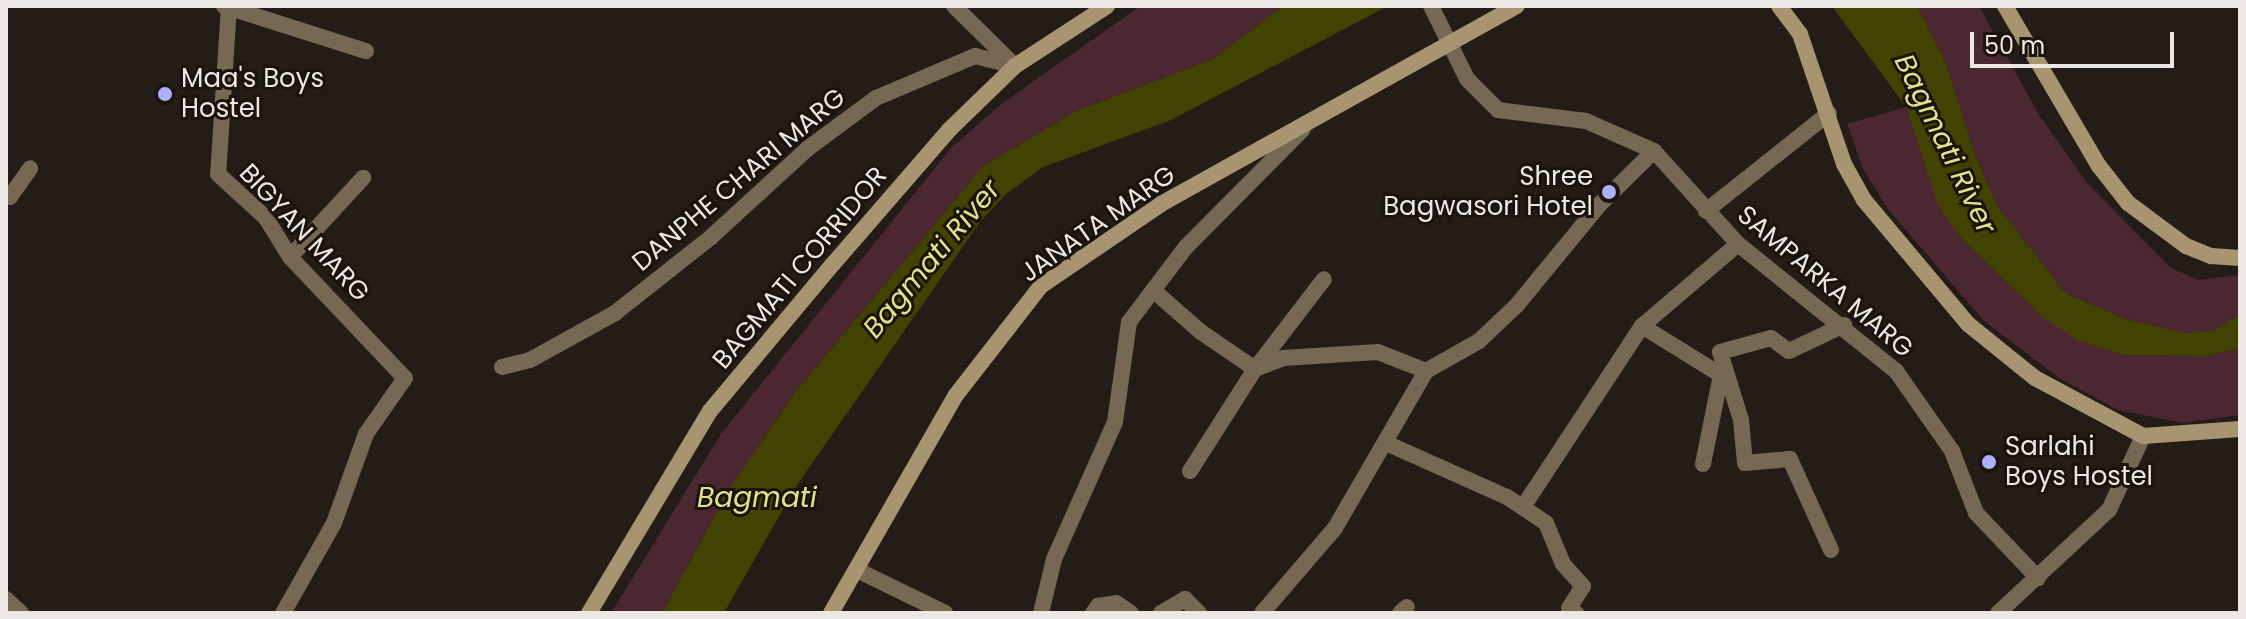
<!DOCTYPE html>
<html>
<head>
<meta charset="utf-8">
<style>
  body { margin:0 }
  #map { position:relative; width:2246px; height:619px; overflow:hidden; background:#241c16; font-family:Poppins,sans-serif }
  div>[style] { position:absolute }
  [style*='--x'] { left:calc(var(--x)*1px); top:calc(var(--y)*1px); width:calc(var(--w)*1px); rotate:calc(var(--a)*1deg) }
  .green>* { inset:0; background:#4b2731 }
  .water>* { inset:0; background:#424300 }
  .minor>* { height:16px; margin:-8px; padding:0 8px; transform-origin:8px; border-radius:8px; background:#756953 }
  .secondary>* { height:16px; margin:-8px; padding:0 8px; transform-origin:8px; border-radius:8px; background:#a79470 }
  .dots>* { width:22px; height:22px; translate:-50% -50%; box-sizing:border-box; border:4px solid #1b130d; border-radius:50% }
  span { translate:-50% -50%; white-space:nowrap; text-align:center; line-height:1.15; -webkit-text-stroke:6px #1b130d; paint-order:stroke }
  .poi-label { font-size:26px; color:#ede7e3 }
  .left { translate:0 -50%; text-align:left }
  .right { translate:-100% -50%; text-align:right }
  .street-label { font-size:26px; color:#ede7e3 }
  .water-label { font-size:28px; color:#e0e38b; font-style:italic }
  .frame { position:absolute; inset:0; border:8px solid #ede7e3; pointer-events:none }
  .scale { position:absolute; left:1970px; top:32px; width:204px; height:36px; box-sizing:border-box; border:4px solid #ede7e3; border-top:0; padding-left:10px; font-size:24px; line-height:28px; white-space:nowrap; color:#ede7e3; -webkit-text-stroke:6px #1b130d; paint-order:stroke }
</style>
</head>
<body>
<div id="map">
  <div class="green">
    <div style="clip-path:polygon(1140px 6px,1283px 6px,1213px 59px,1076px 111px,983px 166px,793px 395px,729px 489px,662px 613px,611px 613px,721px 434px,951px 148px,1000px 105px)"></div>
    <div style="clip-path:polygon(1917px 6px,1979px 6px,2039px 115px,2088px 184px,2170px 267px,2198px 280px,2240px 275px,2240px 314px,2213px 331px,2184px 333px,2126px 319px,2065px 293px,1997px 205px,1976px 158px,1946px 64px)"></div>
    <div style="clip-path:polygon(1906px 107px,1921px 141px,2125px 355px,2205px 356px,2240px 348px,2240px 415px,2183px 423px,2118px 410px,2059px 378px,1984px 321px,1888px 209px,1863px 169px,1847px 124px)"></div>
  </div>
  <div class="water">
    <div style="clip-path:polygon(1283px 6px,1388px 6px,1171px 120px,1043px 167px,1006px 194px,980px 222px,797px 485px,724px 613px,662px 613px,729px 489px,793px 395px,983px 166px,1076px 111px,1213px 59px)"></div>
    <div style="clip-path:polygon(1832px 6px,1917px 6px,1946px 64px,1976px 158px,1997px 205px,2065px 293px,2126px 319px,2184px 333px,2213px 331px,2240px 314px,2240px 348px,2205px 356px,2125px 355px,2077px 340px,2043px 317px,1963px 240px,1938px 205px,1906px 107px)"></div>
  </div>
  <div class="minor">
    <div style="--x:224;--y:6;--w:149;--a:17.6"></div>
    <div style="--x:229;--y:6;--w:168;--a:93.7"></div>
    <div style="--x:218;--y:174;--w:65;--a:42.5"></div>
    <div style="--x:266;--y:218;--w:46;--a:58.4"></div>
    <div style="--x:290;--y:257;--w:167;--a:46.5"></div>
    <div style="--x:405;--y:378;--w:68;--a:124.9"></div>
    <div style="--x:366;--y:434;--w:95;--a:109.8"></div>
    <div style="--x:334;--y:523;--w:103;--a:119.5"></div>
    <div style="--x:954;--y:6;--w:84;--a:44.5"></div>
    <div style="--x:1431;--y:6;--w:81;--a:63.7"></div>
    <div style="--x:1467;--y:79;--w:44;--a:45"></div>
    <div style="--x:1498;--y:110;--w:89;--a:7.1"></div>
    <div style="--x:1586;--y:121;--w:74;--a:23.8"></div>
    <div style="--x:1654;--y:151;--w:125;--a:47.9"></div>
    <div style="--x:1738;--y:244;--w:203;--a:38.8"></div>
    <div style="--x:1896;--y:371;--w:98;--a:55"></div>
    <div style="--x:1952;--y:451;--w:66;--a:68.8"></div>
    <div style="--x:1976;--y:513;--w:90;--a:46.4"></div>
    <div style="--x:6;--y:195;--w:4;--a:27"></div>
    <div style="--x:10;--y:197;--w:35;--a:-55"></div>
    <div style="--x:1706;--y:211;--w:157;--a:-38.5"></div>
    <div style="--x:290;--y:257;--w:108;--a:-47.3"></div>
    <div style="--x:1153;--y:290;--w:64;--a:41.2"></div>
    <div style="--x:1201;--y:332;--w:65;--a:34.4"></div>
    <div style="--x:1255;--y:369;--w:113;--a:-52.5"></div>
    <div style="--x:502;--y:367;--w:29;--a:-14"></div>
    <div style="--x:530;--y:360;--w:97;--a:-28.9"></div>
    <div style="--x:615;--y:313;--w:121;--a:-38.3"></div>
    <div style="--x:710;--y:238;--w:132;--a:-42.5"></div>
    <div style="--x:807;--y:149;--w:86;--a:-36.5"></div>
    <div style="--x:876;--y:98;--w:108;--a:-23"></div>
    <div style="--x:975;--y:56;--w:41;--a:14"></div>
    <div style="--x:1386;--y:443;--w:133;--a:24.1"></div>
    <div style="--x:1507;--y:497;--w:47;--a:33.7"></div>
    <div style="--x:1546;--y:523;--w:44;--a:67.5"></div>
    <div style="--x:1563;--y:564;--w:30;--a:48"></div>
    <div style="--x:1583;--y:586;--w:26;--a:122"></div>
    <div style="--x:1569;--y:608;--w:9;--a:36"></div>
    <div style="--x:1703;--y:464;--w:91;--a:-78.6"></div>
    <div style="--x:1721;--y:375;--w:93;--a:-148.2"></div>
    <div style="--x:1642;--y:326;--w:126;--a:-40.5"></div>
    <div style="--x:1190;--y:471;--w:121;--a:-57.5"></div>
    <div style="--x:1255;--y:369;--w:30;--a:-21"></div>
    <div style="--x:1283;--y:358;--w:95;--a:-3.6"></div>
    <div style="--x:1378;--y:352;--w:52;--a:21.6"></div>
    <div style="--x:1523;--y:507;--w:217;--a:-56.7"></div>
    <div style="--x:1831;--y:550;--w:100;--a:-114.3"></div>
    <div style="--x:1790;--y:459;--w:45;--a:174.9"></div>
    <div style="--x:1745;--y:463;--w:43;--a:-95.3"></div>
    <div style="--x:1741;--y:420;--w:71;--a:-107.2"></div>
    <div style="--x:1720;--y:352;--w:53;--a:-15.4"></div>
    <div style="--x:1771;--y:338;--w:22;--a:36"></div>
    <div style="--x:1789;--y:351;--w:61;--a:-25.3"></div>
    <div style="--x:857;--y:570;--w:98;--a:26"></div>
    <div style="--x:6;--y:599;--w:21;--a:43"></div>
    <div style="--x:1041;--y:613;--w:56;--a:-76.5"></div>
    <div style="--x:1054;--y:559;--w:150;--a:-66"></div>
    <div style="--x:1115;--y:422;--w:101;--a:-82"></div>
    <div style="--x:1129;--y:322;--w:94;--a:-52.8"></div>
    <div style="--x:1186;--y:247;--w:166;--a:-45.2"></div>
    <div style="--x:1093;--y:613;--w:9;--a:-54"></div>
    <div style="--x:1098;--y:606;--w:18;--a:-9"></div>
    <div style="--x:1116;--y:603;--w:18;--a:34"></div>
    <div style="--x:1161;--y:613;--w:28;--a:-30"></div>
    <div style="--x:1185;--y:599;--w:20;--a:45"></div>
    <div style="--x:1262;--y:613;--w:112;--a:-49.3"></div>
    <div style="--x:1335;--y:528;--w:181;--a:-59.9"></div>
    <div style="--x:1426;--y:371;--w:61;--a:-29.5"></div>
    <div style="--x:1479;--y:341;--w:52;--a:-43.5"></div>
    <div style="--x:1517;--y:305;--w:129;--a:-50.6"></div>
    <div style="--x:1599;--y:205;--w:77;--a:-44.5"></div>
    <div style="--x:1400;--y:613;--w:9;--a:-41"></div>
    <div style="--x:1998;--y:613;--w:151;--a:-42.9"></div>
    <div style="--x:2109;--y:510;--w:81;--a:-65.3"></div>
  </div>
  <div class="secondary">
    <div style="--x:1779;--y:6;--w:35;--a:53"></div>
    <div style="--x:1800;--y:34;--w:137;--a:71.3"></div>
    <div style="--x:1844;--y:164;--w:41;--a:60.9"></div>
    <div style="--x:1864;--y:200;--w:162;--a:50"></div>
    <div style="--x:1968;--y:324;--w:86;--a:38.9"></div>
    <div style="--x:2035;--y:378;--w:123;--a:28.2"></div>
    <div style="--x:2143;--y:436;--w:97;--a:-4.1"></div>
    <div style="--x:2005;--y:6;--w:186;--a:59.6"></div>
    <div style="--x:2099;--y:166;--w:47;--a:51.9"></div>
    <div style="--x:2128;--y:203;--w:72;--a:36.6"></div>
    <div style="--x:2186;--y:246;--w:27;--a:22"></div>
    <div style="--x:2211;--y:256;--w:29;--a:4"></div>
    <div style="--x:589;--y:613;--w:235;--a:-59.1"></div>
    <div style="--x:710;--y:411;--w:192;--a:-50.1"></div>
    <div style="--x:833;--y:264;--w:177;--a:-49.1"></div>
    <div style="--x:949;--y:130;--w:92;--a:-44.1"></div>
    <div style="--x:1015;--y:66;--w:110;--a:-33.1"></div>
    <div style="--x:831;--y:613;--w:251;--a:-60.2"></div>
    <div style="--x:956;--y:395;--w:138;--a:-52.1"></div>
    <div style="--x:1041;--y:286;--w:145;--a:-34.3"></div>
    <div style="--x:1161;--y:204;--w:407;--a:-29.1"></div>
  </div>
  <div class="dots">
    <div style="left:165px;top:94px;background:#adaffb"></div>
    <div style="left:1609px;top:192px;background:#adaffb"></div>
    <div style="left:1989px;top:462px;background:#adaffb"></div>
  </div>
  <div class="poi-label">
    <span class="left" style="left:181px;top:94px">Maa's Boys<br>Hostel</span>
    <span class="right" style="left:1593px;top:192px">Shree<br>Bagwasori Hotel</span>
    <span class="left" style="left:2005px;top:462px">Sarlahi<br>Boys Hostel</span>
  </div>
  <div class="street-label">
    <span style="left:739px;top:180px;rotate:-40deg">DANPHE CHARI MARG</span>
    <span style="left:1098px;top:224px;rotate:-35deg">JANATA MARG</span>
    <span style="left:304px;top:233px;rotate:47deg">BIGYAN MARG</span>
    <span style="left:800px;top:268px;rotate:-50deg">BAGMATI CORRIDOR</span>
    <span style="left:1825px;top:282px;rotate:40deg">SAMPARKA MARG</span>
  </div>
  <div class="water-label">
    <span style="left:1945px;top:144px;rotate:64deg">Bagmati River</span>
    <span style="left:932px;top:259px;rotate:-50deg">Bagmati River</span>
    <span style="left:757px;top:498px">Bagmati</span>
  </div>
  <div class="frame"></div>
  <div class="scale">50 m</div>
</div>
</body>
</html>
